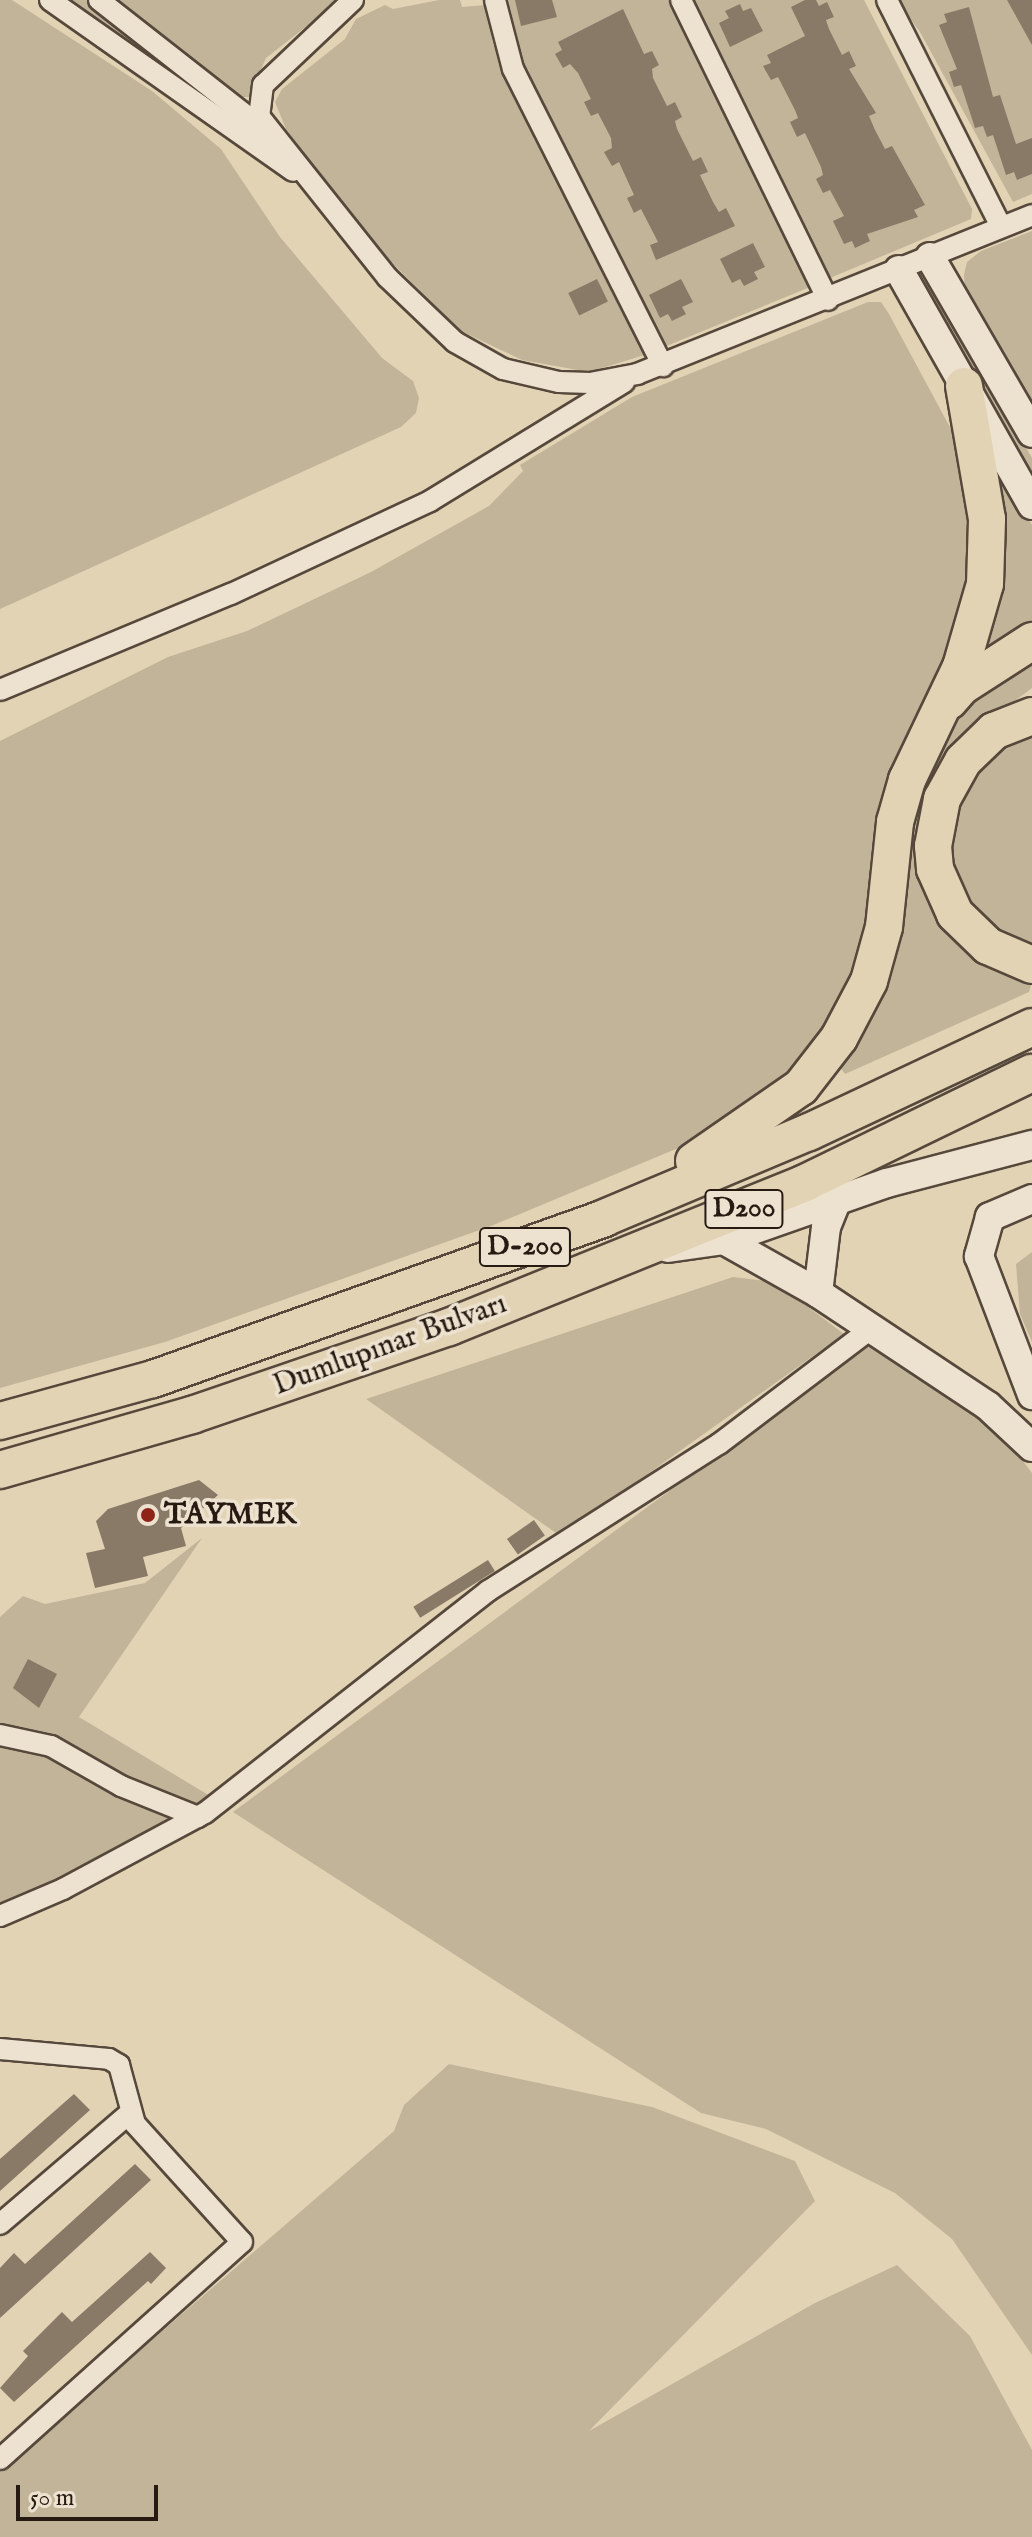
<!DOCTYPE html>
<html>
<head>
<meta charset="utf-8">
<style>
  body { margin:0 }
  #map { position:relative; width:1032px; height:2537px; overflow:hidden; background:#e2d3b5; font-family:"IM FELL English",serif }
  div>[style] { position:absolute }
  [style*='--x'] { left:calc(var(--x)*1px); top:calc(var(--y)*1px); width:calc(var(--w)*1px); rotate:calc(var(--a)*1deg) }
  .green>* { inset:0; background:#c2b499 }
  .building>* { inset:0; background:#887a67; transform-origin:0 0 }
  .roads { filter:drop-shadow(2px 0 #56483b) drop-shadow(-2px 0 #56483b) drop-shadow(0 2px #56483b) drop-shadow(0 -2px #56483b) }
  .street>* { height:20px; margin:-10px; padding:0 10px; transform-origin:10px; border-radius:10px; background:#ece2cf }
  .secondary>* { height:28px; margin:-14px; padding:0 14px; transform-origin:14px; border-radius:14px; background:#ece2cf }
  .highway>* { height:36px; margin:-18px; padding:0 18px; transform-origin:18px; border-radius:18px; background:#e2d3b5 }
  .dots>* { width:22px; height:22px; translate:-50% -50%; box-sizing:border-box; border:4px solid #ece2cf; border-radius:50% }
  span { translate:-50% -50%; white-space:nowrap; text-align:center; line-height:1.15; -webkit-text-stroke:7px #ece2cf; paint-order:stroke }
  .shield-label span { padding:2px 6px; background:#ece2cf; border:2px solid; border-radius:6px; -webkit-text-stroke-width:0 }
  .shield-label { font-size:28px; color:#271a12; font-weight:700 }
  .street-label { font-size:30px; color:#271a12 }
  .poi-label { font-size:30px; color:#271a12; font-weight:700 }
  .left { translate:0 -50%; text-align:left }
  .scale { position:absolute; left:16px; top:2485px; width:142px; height:36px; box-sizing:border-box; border:4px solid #271a12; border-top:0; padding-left:10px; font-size:24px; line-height:28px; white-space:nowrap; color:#271a12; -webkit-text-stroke:6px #ece2cf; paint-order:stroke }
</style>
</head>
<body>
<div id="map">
  <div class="green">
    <div style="clip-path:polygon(0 0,12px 0,152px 91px,221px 149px,280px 237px,382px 358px,413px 381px,419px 398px,416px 413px,401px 427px,0 609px)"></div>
    <div style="clip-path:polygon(64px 0,87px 0,176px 74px,148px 64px)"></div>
    <div style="clip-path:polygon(111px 0,340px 0,266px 58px,249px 97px,234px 97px)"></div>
    <div style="clip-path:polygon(439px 0,460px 0,462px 7px,486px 5px,493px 44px,648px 354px,589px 372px,522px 360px,461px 331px,369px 240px,286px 129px,275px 102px,282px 89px,345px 39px,356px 19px,385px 5px,393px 9px)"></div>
    <div style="clip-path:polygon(504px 0,672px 0,810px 287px,664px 347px,517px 52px)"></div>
    <div style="clip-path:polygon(691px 0,864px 0,972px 209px,971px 219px,830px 278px)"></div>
    <div style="clip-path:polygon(897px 0,1032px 0,1032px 194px,1013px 202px,920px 32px)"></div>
    <div style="clip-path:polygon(1032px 231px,1032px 406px,965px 288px,964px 275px,967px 262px,981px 251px)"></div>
    <div style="clip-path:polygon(931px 282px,1032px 458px,1032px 484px,918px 290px)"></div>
    <div style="clip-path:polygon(868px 302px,881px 302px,889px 314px,952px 431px,968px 476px,975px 519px,964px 618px,902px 748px,884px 807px,862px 947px,850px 983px,803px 1065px,695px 1141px,491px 1226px,165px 1342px,0 1388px,0 741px,168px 657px,247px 631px,371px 572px,489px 506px,523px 471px,520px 465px,632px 397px)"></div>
    <div style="clip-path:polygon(995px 459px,1032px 525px,1032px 632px,986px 659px)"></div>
    <div style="clip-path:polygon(1032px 659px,1032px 688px,989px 720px,922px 869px,1032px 982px,1029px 992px,845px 1074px,840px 1067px,884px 996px,894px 966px,917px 815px,944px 740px,965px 706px)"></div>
    <div style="clip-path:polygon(1032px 731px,1032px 952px,986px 927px,954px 882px,947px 839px,960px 794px,990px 754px)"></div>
    <div style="clip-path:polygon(1032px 1252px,1032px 1342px,1020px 1314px,1016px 1264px)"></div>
    <div style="clip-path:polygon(733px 1277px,775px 1282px,844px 1334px,635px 1483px,556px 1533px,366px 1399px)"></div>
    <div style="clip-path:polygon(873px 1341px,1006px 1439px,1032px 1473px,1032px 2355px,952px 2239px,895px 2193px,766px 2129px,701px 2113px,233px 1812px)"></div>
    <div style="clip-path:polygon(202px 1538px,79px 1717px,215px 1799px,165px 1828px,0 1906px,0 1617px,23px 1596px,45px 1604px,145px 1583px)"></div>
    <div style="clip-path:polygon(449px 2064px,652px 2107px,795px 2161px,815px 2201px,589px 2431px,815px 2303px,897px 2265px,970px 2336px,1032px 2450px,1032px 2537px,0 2537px,0 2471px,394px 2131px,404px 2105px)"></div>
  </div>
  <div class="building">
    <div style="clip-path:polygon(515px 0,552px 0,557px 17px,521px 26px)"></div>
    <div style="clip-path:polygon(805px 0,816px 0,819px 6px,827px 2px,834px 17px,826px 20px,829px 29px,842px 55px,849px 51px,856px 66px,849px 69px,876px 113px,869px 116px,875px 130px,885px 149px,892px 146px,925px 205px,914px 210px,918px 217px,867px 234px,870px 241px,855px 248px,852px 241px,844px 244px,833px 221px,844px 216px,830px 190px,823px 193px,816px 179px,823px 175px,821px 167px,805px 133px,797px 137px,790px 122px,798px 118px,795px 110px,778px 77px,771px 80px,763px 66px,771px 63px,767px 55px,805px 36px,791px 7px)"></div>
    <div style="clip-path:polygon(1007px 0,1032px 0,1032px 45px)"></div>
    <div style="clip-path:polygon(740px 4px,743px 11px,751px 8px,763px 31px,730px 47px,719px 23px,729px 18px,725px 11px)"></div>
    <div style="clip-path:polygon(969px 7px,993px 97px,1000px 95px,1016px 144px,1032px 138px,1032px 174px,1017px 180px,1014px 172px,1006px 175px,993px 135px,987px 137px,983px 126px,975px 128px,961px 85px,954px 87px,949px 72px,957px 69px,939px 25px,947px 22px,944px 14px)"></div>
    <div style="clip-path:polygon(623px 9px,644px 54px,652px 51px,659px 65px,652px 69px,653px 78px,667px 106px,675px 102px,682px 117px,675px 121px,677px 129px,693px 161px,701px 157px,708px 172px,700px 175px,713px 202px,719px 212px,726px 208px,735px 226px,656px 260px,650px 245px,658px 242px,641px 209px,634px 213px,627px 198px,634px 195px,619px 162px,612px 166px,604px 152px,612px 148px,611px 138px,598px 113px,591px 116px,584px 102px,591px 99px,578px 73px,570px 64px,563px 68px,555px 54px,562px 50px,558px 42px)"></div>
    <div style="clip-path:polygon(753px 243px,765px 267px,754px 272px,758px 279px,744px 286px,740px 279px,732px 283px,720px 259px)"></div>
    <div style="left:597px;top:279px;width:25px;height:32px;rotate:64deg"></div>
    <div style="clip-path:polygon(681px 279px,693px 302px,682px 307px,686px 314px,672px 321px,668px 314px,660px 318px,649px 295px)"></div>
    <div style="clip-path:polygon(199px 1480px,218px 1495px,181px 1528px,186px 1546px,143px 1557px,148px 1576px,95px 1588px,86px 1553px,105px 1549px,96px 1521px,108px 1509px)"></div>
    <div style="left:534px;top:1520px;width:19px;height:33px;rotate:55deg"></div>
    <div style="left:488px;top:1560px;width:13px;height:88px;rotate:58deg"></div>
    <div style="clip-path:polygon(28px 1659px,57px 1674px,39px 1708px,13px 1688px)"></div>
    <div style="clip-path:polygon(74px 2094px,90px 2110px,0 2191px,0 2159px)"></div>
    <div style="clip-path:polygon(135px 2164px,151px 2180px,0 2318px,0 2268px,14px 2253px,25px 2264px)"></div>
    <div style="clip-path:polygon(150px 2252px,166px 2268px,151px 2284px,148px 2281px,14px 2402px,0 2388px,28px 2356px,23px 2351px,62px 2312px,72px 2322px)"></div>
  </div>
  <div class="roads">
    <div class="street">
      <div style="--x:50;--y:0;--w:297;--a:35.1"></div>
      <div style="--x:99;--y:0;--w:212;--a:38.1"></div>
      <div style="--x:353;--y:0;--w:124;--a:136.6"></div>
      <div style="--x:263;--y:85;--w:31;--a:97"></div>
      <div style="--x:259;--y:116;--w:206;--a:51.5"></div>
      <div style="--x:387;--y:277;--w:94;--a:43.7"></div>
      <div style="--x:455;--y:342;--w:55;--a:29.4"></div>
      <div style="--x:503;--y:369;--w:57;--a:13.1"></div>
      <div style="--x:559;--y:382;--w:31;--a:2"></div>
      <div style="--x:590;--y:383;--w:48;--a:-10.8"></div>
      <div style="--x:637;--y:374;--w:426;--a:-21.9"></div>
      <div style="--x:495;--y:0;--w:71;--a:75.4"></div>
      <div style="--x:513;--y:69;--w:333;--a:63.2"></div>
      <div style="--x:681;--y:0;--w:334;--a:63.9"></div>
      <div style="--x:887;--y:0;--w:254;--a:63.3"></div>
      <div style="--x:0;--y:690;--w:250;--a:-22.6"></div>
      <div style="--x:231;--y:594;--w:220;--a:-25"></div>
      <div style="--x:430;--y:501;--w:228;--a:-31.5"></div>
      <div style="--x:0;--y:1735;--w:52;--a:12.2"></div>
      <div style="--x:51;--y:1746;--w:81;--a:29.7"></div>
      <div style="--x:121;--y:1786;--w:83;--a:21.9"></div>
      <div style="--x:0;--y:1916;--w:69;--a:-23.2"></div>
      <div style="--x:63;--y:1889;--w:161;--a:-28.2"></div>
      <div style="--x:205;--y:1813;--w:360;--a:-38.1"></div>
      <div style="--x:488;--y:1591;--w:274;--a:-32.5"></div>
      <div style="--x:719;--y:1444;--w:192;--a:-37.2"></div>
      <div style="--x:0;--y:2049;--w:109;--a:5.2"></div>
      <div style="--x:109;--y:2059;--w:12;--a:31"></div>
      <div style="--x:119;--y:2065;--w:61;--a:74.8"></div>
      <div style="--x:135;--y:2124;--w:159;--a:47.8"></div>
      <div style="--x:242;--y:2242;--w:325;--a:138.1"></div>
      <div style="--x:0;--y:2224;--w:171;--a:-40.5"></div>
    </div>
    <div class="secondary">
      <div style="--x:930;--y:257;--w:203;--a:59.9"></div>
      <div style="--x:899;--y:270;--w:270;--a:60.5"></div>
      <div style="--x:1032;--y:1199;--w:46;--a:156.8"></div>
      <div style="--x:990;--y:1217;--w:41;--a:105.8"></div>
      <div style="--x:979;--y:1256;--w:149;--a:69.1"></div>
      <div style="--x:724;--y:1240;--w:108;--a:29.4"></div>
      <div style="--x:818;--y:1293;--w:204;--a:33.6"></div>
      <div style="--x:988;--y:1406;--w:60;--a:43"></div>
      <div style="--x:668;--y:1248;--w:57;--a:-8.1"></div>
      <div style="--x:724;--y:1240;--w:173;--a:-19.3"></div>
      <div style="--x:887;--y:1183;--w:150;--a:-14.7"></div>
      <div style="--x:818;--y:1293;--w:66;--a:-83.1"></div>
      <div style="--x:826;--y:1227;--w:29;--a:-68"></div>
    </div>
    <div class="highway">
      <div style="--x:949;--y:701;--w:18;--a:-49"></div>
      <div style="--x:961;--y:687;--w:85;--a:-32.9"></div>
      <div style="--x:1032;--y:716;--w:41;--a:158.5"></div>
      <div style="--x:994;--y:731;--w:43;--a:135.9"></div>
      <div style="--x:963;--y:761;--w:43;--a:118.9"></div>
      <div style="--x:942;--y:799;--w:48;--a:100.8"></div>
      <div style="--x:933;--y:846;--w:23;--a:85"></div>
      <div style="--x:935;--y:869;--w:49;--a:66"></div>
      <div style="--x:955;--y:914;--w:46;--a:44.1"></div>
      <div style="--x:988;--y:946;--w:48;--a:23.4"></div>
      <div style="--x:694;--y:1161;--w:130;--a:-34.7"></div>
      <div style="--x:801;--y:1087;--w:62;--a:-52.2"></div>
      <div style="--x:839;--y:1038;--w:64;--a:-62.2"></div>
      <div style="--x:869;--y:981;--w:56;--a:-74.5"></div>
      <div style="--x:884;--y:927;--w:106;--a:-84"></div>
      <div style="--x:895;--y:822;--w:44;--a:-74.1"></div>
      <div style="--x:907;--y:780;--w:125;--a:-64.5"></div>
      <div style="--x:961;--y:667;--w:86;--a:-73.9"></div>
      <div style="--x:985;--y:584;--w:65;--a:-88.2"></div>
      <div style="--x:987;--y:519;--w:135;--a:-99.8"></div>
      <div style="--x:0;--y:1421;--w:159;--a:-15.4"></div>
      <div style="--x:153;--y:1379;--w:479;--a:-19.6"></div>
      <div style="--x:604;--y:1218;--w:222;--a:-22.8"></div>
      <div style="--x:809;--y:1132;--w:246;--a:-25.2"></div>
      <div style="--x:0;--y:1470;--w:200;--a:-16"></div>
      <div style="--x:192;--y:1415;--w:272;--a:-18.9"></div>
      <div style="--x:449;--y:1327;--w:384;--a:-22"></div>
      <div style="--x:805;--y:1183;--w:252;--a:-25.9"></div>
    </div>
  </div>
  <div class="dots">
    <div style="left:148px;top:1515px;background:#8f2418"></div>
  </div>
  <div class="shield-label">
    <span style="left:744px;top:1209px">D200</span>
    <span style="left:525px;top:1247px">D-200</span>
  </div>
  <div class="street-label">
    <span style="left:390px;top:1345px;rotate:-20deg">Dumlupınar Bulvarı</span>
  </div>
  <div class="poi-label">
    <span class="left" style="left:164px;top:1515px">TAYMEK</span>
  </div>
  <div class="scale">50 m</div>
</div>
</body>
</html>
